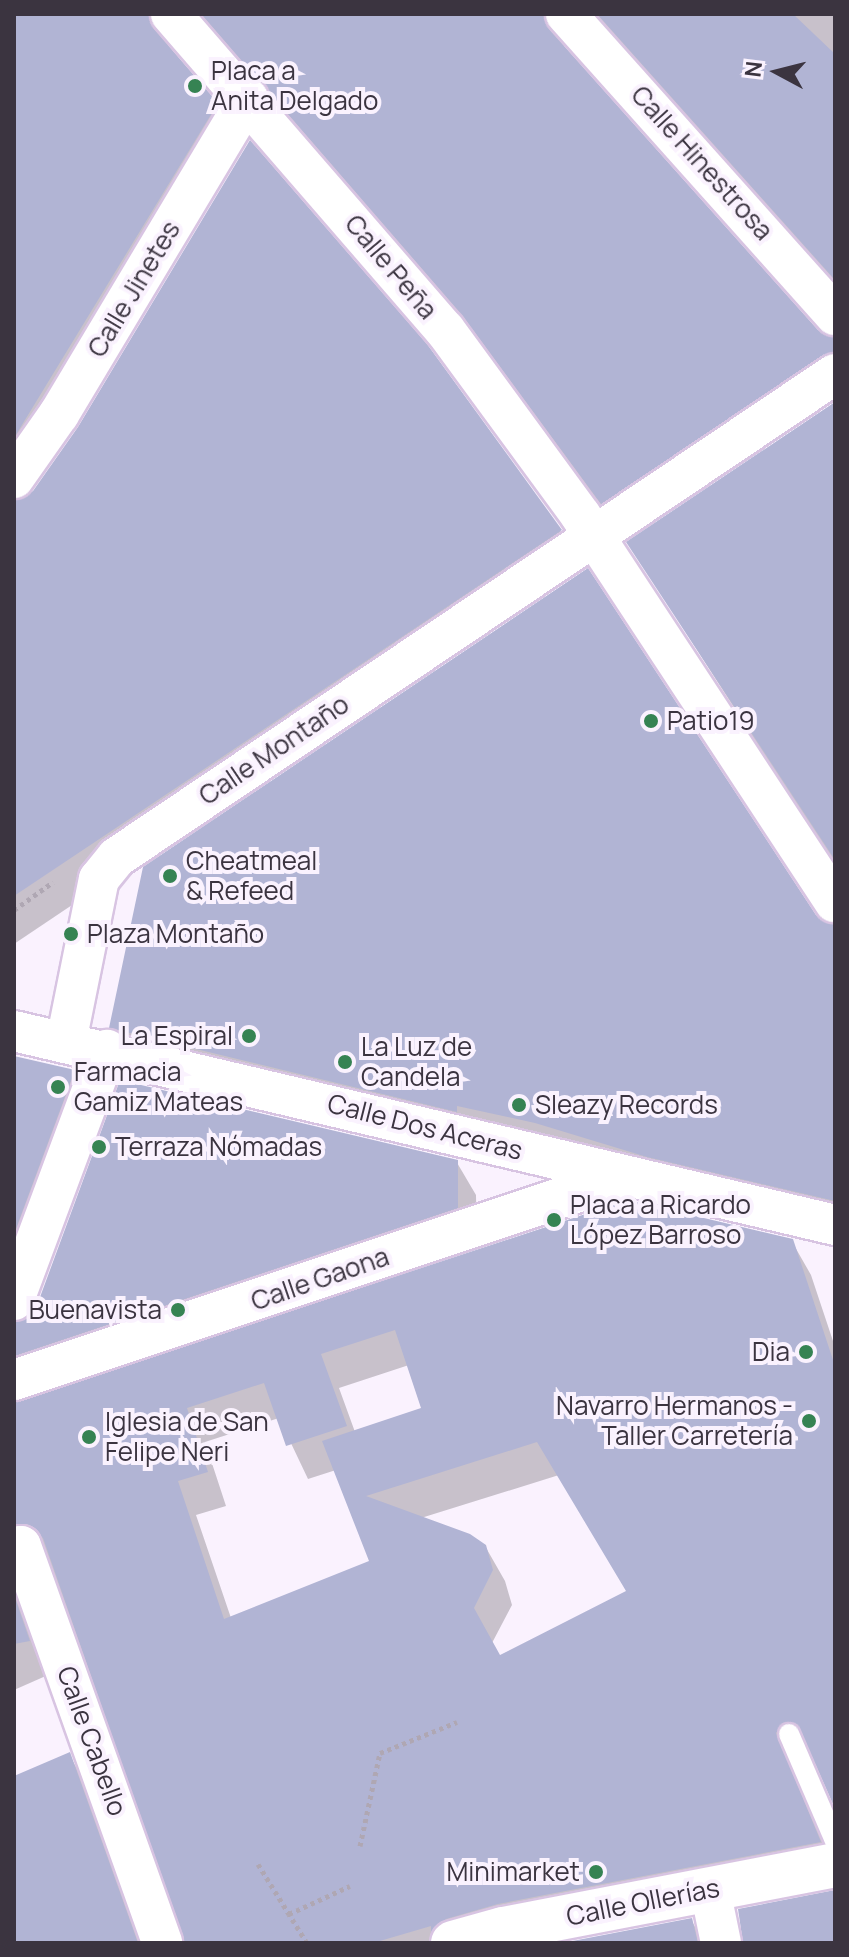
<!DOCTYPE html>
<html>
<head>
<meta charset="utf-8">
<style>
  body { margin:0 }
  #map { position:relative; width:849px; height:1957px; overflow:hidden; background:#faf2fe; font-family:Manrope,sans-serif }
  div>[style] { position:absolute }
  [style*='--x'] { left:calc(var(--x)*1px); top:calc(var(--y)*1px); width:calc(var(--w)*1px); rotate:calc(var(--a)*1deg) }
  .shadow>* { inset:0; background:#0003 }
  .building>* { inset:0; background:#b1b4d4 }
  .path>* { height:5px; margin-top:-2.5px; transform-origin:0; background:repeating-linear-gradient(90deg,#afa7b3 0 4px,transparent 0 8px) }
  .roads { filter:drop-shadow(2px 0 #d8c4e2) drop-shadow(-2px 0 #d8c4e2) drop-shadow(0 2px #d8c4e2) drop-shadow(0 -2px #d8c4e2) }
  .lane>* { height:20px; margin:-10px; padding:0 10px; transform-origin:10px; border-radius:10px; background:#fff }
  .street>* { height:40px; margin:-20px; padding:0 20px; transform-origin:20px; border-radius:20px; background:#fff }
  .secondary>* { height:44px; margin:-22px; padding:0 22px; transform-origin:22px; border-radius:22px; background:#fff }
  .dots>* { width:22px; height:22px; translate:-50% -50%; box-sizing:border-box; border:4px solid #faf2fe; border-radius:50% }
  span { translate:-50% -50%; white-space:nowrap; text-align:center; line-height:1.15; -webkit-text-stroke:8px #faf2fe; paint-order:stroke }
  .poi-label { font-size:26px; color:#3b3440 }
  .left { translate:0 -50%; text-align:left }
  .right { translate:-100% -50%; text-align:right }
  .street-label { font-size:26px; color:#3b3440 }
  .frame { position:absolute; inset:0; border:16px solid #3b3440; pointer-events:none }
  .north { position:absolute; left:737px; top:32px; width:80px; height:80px; -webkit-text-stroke:6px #faf2fe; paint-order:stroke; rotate:277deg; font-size:22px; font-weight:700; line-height:32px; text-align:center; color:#3b3440 }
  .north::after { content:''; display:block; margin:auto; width:28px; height:36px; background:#3b3440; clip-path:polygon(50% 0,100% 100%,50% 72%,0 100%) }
</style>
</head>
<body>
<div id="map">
  <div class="shadow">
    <div style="clip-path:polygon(14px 14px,835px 14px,835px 290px,569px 31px,563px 49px,817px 332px,835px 338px,835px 393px,622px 537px,484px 349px,210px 33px,168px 40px,168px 45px,216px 104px,236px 139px,58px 436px,14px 499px)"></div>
    <div style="clip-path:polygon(835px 404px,835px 866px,629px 543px)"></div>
    <div style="clip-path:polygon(14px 502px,561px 531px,580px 564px,14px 944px)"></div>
    <div style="clip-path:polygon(814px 916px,835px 926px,835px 1231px,131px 1061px,111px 1027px)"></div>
    <div style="clip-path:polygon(14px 1058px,74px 1071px,93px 1105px,14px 1319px)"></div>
    <div style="clip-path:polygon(evenodd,456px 1161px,476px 1195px,477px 1242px,26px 1392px,18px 1401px,791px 1240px,811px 1275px,835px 1347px,835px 1809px,813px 1757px,802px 1756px,795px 1774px,835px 1867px,512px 1943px,186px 1943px,49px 1561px,27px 1559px,14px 1574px,14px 1323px,456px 1161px,409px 1365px,424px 1409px,355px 1432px,339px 1388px,409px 1365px,456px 1161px,279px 1418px,308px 1479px,336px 1470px,371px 1562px,231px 1618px,196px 1515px,226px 1506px,205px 1442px,279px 1418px,456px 1161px,559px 1475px,628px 1592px,500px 1658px,492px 1643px,512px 1605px,505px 1581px,485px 1546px,421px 1518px,559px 1475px)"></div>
    <div style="clip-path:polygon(14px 1589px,48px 1675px,14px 1690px)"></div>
    <div style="clip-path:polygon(69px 1755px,89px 1789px,143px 1943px,14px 1943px,14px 1780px)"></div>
    <div style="clip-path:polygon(691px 1920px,705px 1943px,583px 1943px)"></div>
  </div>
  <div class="building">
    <div style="clip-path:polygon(14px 14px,149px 14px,154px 29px,218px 103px,14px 438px)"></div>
    <div style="clip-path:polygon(201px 14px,544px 14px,549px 29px,818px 330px,835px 337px,835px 351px,601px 504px,462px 315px)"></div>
    <div style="clip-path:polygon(597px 14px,793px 14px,835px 54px,835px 280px)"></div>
    <div style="clip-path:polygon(250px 140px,427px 344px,562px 530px,14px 896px,14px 501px,33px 491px,78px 427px)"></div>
    <div style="clip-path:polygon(835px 402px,835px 860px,626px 542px)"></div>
    <div style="clip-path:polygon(588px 568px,816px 915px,835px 925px,835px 1201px,647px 1157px,535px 1123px,457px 1106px,457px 1112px,109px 1028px,143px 867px)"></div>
    <div style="clip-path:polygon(14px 1056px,75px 1070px,14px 1234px)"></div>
    <div style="clip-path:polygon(120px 1080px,458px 1160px,458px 1208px,14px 1356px,14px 1322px,28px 1318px,36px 1308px)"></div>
    <div style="clip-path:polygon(evenodd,628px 1200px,793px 1239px,835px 1366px,835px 1808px,797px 1724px,785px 1722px,776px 1733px,821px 1842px,498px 1904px,446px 1919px,431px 1932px,431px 1926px,373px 1943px,184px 1943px,43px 1538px,27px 1524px,14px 1524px,14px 1402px,628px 1200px,395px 1330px,421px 1408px,322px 1441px,369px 1561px,224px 1619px,178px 1481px,208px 1472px,187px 1408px,264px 1383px,286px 1446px,347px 1426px,321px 1354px,395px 1330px,628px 1200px,537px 1442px,626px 1591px,500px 1655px,474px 1608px,493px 1570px,486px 1545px,470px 1534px,366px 1496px,537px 1442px)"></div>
    <div style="clip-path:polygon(14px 1595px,30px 1641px,14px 1644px)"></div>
    <div style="clip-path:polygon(70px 1752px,138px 1943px,14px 1943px,14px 1776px)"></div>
    <div style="clip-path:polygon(835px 1890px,835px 1943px,743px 1943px,738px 1909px)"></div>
    <div style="clip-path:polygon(692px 1918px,698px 1943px,562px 1943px)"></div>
  </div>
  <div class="path">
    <div style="--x:14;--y:910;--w:48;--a:-35.7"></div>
    <div style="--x:360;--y:1846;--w:95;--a:-77.9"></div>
    <div style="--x:380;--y:1753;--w:83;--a:-21.9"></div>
    <div style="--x:258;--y:1864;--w:59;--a:58.2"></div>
    <div style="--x:307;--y:1943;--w:34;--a:-122"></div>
    <div style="--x:289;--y:1914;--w:67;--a:-24.7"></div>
  </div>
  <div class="roads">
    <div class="lane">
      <div style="--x:789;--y:1734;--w:116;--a:66.7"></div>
    </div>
    <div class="street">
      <div style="--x:171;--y:14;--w:418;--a:49.1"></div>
      <div style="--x:445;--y:330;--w:230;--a:53.8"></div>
      <div style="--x:581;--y:516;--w:462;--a:56.7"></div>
      <div style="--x:566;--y:14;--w:404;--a:48.2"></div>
      <div style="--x:14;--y:478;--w:78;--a:-54.9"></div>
      <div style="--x:59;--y:414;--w:368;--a:-59.1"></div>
      <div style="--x:14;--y:1031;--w:844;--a:13.29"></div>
      <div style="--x:66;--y:1042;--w:166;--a:-78.6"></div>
      <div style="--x:99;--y:879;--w:28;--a:-51"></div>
      <div style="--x:117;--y:857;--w:865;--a:-33.93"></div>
      <div style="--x:14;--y:1300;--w:267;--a:-69.6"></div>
      <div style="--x:14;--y:1380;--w:645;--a:-18.43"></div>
      <div style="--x:14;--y:1548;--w:7;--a:-16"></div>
      <div style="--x:21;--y:1546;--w:421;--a:70.4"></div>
      <div style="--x:710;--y:1889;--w:55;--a:78.5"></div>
    </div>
    <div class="secondary">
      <div style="--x:453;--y:1943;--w:52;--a:-15.6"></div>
      <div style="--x:503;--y:1929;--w:338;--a:-10.9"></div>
    </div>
  </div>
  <div class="dots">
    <div style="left:195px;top:86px;background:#368353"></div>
    <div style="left:651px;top:721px;background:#368353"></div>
    <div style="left:170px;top:876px;background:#368353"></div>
    <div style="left:71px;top:934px;background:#368353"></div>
    <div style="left:249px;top:1036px;background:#368353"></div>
    <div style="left:345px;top:1062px;background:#368353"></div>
    <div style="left:58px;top:1087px;background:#368353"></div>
    <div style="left:519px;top:1105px;background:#368353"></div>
    <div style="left:99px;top:1147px;background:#368353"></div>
    <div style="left:554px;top:1220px;background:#368353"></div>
    <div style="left:178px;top:1310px;background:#368353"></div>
    <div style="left:806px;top:1352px;background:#368353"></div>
    <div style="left:809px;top:1421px;background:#368353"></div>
    <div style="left:89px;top:1437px;background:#368353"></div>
    <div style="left:596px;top:1872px;background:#368353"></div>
  </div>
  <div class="poi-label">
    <span class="left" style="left:211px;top:86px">Placa a<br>Anita Delgado</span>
    <span class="left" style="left:667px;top:721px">Patio19</span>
    <span class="left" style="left:186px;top:876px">Cheatmeal<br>&amp; Refeed</span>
    <span class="left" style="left:87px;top:934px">Plaza Montaño</span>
    <span class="right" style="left:233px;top:1036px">La Espiral</span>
    <span class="left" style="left:361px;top:1062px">La Luz de<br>Candela</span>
    <span class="left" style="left:74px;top:1087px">Farmacia<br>Gamiz Mateas</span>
    <span class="left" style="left:535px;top:1105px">Sleazy Records</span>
    <span class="left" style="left:115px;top:1147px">Terraza Nómadas</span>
    <span class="left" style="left:570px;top:1220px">Placa a Ricardo<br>López Barroso</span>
    <span class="right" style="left:162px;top:1310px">Buenavista</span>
    <span class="right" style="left:790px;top:1352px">Dia</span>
    <span class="right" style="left:793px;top:1421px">Navarro Hermanos -<br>Taller Carretería</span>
    <span class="left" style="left:105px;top:1437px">Iglesia de San<br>Felipe Neri</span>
    <span class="right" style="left:580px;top:1872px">Minimarket</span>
  </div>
  <div class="street-label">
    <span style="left:702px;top:163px;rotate:48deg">Calle Hinestrosa</span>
    <span style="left:391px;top:267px;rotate:50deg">Calle Peña</span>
    <span style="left:134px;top:289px;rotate:-59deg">Calle Jinetes</span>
    <span style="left:274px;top:750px;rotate:-34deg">Calle Montaño</span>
    <span style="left:425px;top:1127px;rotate:14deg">Calle Dos Aceras</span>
    <span style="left:320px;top:1279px;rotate:-19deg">Calle Gaona</span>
    <span style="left:92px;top:1741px;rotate:70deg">Calle Cabello</span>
    <span style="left:643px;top:1902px;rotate:-11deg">Calle Ollerías</span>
  </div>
  <div class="frame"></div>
  <div class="north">N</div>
</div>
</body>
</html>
